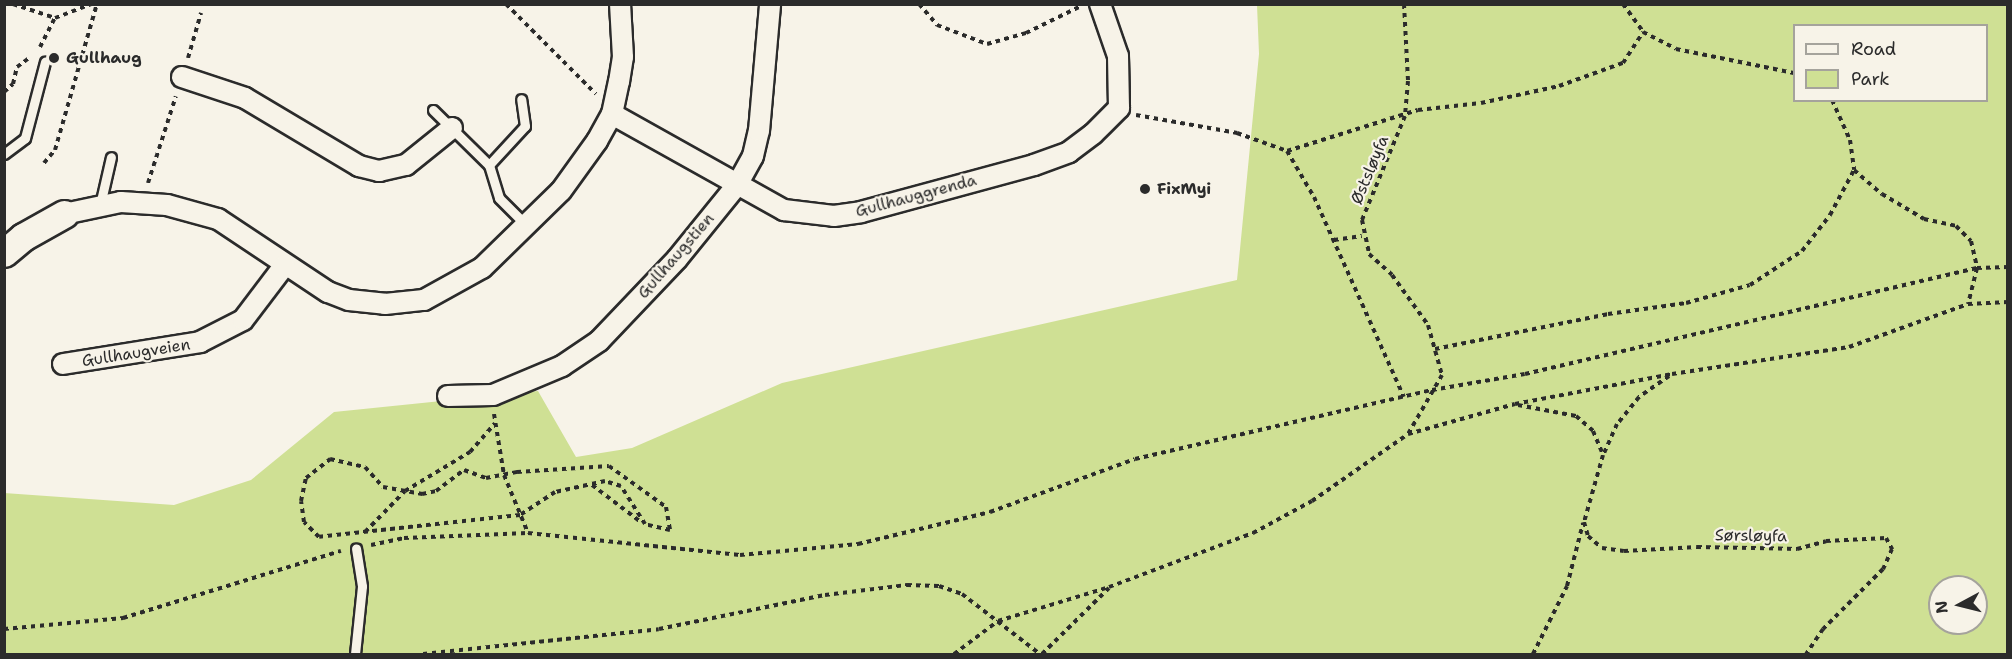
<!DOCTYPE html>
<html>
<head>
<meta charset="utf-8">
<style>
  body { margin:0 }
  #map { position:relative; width:2012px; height:659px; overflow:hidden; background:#f7f3e8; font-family:"Shantell Sans",sans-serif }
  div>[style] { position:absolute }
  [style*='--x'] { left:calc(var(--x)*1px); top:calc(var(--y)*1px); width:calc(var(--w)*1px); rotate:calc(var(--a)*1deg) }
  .green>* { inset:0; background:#cfe094 }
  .path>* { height:4px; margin-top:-2px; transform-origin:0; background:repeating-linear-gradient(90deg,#2b2b2b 0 4.5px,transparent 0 9px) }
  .roads { filter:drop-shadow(2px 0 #2b2b2b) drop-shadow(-2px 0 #2b2b2b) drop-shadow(0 2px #2b2b2b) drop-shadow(0 -2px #2b2b2b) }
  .lane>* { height:9px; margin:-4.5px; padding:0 4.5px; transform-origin:4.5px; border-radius:4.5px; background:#f7f3e8 }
  .street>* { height:20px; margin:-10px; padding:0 10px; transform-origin:10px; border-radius:10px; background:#f7f3e8 }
  .secondary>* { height:27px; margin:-13.5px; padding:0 13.5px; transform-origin:13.5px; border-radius:13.5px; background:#f7f3e8 }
  .dots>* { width:16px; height:16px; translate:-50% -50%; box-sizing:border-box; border:3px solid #f7f3e8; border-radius:50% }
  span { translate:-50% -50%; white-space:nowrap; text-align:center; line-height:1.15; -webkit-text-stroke:4.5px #f7f3e8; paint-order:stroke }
  .poi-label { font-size:16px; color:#2b2b2b; font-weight:700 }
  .left { translate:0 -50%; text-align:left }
  .street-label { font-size:16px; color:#2b2b2b }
  .frame { position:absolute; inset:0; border:6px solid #2b2b2b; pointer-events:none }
  .legend { position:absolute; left:1793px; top:24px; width:195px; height:78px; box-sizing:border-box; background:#f7f3e8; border:2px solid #a5a39c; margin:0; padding:8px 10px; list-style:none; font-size:18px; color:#2b2b2b }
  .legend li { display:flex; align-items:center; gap:12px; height:30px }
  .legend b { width:30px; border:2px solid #a5a39c }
  .north { position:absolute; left:1928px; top:575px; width:60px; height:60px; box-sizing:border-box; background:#f7f3e8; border:2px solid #a5a39c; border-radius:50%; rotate:263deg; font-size:16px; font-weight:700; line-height:24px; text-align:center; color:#2b2b2b }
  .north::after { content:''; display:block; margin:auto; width:21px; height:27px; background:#2b2b2b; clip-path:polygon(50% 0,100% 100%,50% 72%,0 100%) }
</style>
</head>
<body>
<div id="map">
  <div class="green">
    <div style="clip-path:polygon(evenodd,1257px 5px,2007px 5px,2007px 654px,5px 654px,4px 493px,174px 505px,251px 480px,334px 412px,538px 391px,576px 457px,632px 448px,782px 383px,1237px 280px,1259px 54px,1257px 5px,1794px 26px,1986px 26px,1986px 100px,1794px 100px,1794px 26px,1257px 5px,1940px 587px,1976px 587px,1976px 623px,1940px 623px,1940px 587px)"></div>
  </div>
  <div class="path">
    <div style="--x:13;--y:4;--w:44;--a:18.4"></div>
    <div style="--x:55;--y:18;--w:40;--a:-21"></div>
    <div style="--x:506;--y:4;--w:127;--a:45"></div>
    <div style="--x:919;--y:4;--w:28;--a:49"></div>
    <div style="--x:937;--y:25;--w:53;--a:20.8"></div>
    <div style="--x:987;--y:44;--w:41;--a:-15.8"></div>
    <div style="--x:1026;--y:33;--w:61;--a:-26.1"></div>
    <div style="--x:1404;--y:4;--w:77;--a:87"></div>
    <div style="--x:1408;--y:81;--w:35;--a:95"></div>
    <div style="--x:1405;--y:116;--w:113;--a:112.5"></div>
    <div style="--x:1362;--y:220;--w:35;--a:78"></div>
    <div style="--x:1369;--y:254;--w:31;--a:42"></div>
    <div style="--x:1392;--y:275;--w:62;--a:54.2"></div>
    <div style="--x:1428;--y:325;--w:52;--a:74.4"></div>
    <div style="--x:1442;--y:375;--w:68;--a:120"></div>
    <div style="--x:1623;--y:4;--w:34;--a:54"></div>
    <div style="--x:1643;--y:32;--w:37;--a:27"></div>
    <div style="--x:1676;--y:49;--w:120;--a:11.5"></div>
    <div style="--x:40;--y:47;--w:33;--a:-63"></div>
    <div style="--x:188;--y:58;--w:47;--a:-73.9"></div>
    <div style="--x:4;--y:92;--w:12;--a:-42"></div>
    <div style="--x:13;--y:84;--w:17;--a:-77"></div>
    <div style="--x:17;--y:67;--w:15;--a:-37"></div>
    <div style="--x:1832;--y:100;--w:44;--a:65.8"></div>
    <div style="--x:1850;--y:140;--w:30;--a:82"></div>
    <div style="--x:1854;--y:170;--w:37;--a:41"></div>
    <div style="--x:1882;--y:194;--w:49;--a:30.8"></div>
    <div style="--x:1924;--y:219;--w:33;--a:12"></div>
    <div style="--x:1956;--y:226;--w:21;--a:45"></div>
    <div style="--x:1971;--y:241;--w:28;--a:77"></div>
    <div style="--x:1977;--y:268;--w:37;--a:104"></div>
    <div style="--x:1136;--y:115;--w:103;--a:10.1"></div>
    <div style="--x:1237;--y:133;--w:53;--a:19.8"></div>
    <div style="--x:1287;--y:151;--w:53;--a:59.6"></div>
    <div style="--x:1314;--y:197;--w:219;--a:65.8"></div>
    <div style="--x:1287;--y:151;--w:137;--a:-17.4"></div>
    <div style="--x:1418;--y:110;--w:63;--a:-6.3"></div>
    <div style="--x:1481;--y:103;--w:80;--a:-12.3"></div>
    <div style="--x:1559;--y:86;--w:68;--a:-19.8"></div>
    <div style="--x:1623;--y:63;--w:37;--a:-57"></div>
    <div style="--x:44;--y:163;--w:17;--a:-50"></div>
    <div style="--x:55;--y:150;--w:152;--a:-74"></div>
    <div style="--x:148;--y:183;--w:91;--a:-72.2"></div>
    <div style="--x:1334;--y:240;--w:28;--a:-8"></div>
    <div style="--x:1435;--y:349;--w:177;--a:-11.4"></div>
    <div style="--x:1608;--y:314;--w:79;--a:-8"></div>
    <div style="--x:1686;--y:303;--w:66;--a:-15.7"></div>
    <div style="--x:1750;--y:285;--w:62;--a:-33.2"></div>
    <div style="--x:1802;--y:251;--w:46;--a:-52.1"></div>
    <div style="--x:1830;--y:215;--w:51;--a:-61.9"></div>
    <div style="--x:1669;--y:376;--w:37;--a:145"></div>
    <div style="--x:1639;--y:397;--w:35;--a:129"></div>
    <div style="--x:1617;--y:424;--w:34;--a:114"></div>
    <div style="--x:1603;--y:455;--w:70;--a:105.8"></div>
    <div style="--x:1584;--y:522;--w:15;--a:74"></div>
    <div style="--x:1588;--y:536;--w:18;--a:41"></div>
    <div style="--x:1602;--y:548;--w:22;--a:8"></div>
    <div style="--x:1624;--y:551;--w:73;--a:-3.1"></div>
    <div style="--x:1697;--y:547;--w:100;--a:1.1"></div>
    <div style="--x:1797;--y:549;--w:30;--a:-15"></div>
    <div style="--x:1826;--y:541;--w:60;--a:-2.9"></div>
    <div style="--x:1886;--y:538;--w:13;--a:61"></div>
    <div style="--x:1892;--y:549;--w:22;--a:114"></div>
    <div style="--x:1883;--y:569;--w:85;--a:135"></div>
    <div style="--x:1823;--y:629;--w:30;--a:124"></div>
    <div style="--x:1518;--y:405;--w:59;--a:10.7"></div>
    <div style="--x:1576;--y:416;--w:23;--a:41"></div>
    <div style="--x:1593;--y:431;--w:25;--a:67"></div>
    <div style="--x:494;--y:414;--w:62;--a:80.7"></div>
    <div style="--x:504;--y:475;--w:63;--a:67.5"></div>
    <div style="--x:330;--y:459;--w:36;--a:13"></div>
    <div style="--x:365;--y:467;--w:27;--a:48"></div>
    <div style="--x:383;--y:487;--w:40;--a:10"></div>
    <div style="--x:422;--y:494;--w:14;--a:-12"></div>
    <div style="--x:436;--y:491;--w:35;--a:-37"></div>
    <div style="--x:464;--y:470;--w:23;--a:20"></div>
    <div style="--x:486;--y:478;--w:32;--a:-11"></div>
    <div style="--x:517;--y:472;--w:92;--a:-3.7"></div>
    <div style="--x:609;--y:466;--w:70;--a:35.7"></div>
    <div style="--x:666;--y:507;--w:23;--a:80"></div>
    <div style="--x:670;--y:530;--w:26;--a:-167"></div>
    <div style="--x:645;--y:524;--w:45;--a:-122.3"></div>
    <div style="--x:621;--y:486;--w:17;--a:-163"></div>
    <div style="--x:605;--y:481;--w:51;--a:167.6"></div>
    <div style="--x:555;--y:492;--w:42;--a:146.7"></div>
    <div style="--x:520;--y:515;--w:202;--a:173.8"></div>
    <div style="--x:319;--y:537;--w:21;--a:-135"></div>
    <div style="--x:304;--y:522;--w:21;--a:-98"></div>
    <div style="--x:301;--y:501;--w:24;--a:-78"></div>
    <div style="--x:306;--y:478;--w:31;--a:-38"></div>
    <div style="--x:592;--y:485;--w:61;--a:37.1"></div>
    <div style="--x:365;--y:532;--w:57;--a:-45.7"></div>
    <div style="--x:405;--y:491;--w:76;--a:-31"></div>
    <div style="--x:470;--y:452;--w:38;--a:-49"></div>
    <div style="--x:371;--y:545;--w:34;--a:-12"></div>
    <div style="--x:404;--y:538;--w:124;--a:-2.3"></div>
    <div style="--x:528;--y:533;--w:213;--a:5.9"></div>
    <div style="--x:740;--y:555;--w:119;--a:-5.3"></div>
    <div style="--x:858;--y:544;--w:136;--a:-13.6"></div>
    <div style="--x:990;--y:512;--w:154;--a:-20.1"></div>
    <div style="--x:1135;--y:459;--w:305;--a:-13.1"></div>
    <div style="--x:1432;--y:390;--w:94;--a:-9.8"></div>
    <div style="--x:1525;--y:374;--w:464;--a:-13.2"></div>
    <div style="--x:1977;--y:268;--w:31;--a:-2"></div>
    <div style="--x:4;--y:629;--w:120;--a:-5.3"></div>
    <div style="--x:123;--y:618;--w:228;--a:-17.1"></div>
    <div style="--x:423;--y:654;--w:237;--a:-6"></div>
    <div style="--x:659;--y:629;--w:169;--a:-11.6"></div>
    <div style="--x:825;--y:595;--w:83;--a:-7"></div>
    <div style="--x:907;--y:585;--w:32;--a:2"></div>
    <div style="--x:939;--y:586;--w:24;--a:19"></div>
    <div style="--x:962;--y:594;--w:98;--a:37.6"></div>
    <div style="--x:954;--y:654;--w:55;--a:-36.9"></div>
    <div style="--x:998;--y:621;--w:116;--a:-17"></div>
    <div style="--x:1109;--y:587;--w:154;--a:-20.6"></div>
    <div style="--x:1253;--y:533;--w:67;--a:-28.5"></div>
    <div style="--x:1312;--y:501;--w:117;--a:-34.9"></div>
    <div style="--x:1408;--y:434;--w:111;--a:-15.7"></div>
    <div style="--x:1515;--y:404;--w:160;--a:-10.8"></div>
    <div style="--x:1672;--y:374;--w:179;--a:-8.7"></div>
    <div style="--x:1849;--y:347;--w:127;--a:-19.9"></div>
    <div style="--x:1968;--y:304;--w:40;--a:-2.9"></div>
    <div style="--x:1042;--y:654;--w:94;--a:-44.6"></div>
    <div style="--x:1533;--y:654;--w:76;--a:-63.4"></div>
    <div style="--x:1567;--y:586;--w:65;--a:-75.7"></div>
  </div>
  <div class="roads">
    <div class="lane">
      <div style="--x:433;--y:110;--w:78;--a:44.5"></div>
      <div style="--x:489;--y:165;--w:34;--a:73"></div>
      <div style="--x:499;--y:198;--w:40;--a:45"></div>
      <div style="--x:4;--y:154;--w:26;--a:-37"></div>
      <div style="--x:25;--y:138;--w:79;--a:-75.3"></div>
      <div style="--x:489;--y:165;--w:53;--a:-47.3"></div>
      <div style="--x:525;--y:126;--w:27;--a:-98"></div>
      <div style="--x:100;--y:205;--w:49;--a:-77.1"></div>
      <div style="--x:355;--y:654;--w:68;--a:-84.1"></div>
      <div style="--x:362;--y:586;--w:38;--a:-99"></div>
    </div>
    <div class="street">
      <div style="--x:182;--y:77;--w:66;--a:18.4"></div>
      <div style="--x:245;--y:98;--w:133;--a:30.8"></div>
      <div style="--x:359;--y:166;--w:21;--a:14"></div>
      <div style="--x:379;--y:171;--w:28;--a:-13"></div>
      <div style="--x:406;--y:165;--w:59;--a:-38.8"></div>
      <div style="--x:612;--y:114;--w:197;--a:29.2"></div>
      <div style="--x:784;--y:210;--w:50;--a:6.8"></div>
      <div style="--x:834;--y:216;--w:27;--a:-8"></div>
      <div style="--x:861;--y:212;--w:179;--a:-15.2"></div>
      <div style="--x:1034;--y:165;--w:37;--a:-20"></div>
      <div style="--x:1069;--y:152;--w:30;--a:-37"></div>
      <div style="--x:1093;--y:134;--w:37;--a:-45"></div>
      <div style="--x:1119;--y:108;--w:52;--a:-91.1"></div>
      <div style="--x:1118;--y:56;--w:55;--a:-109.1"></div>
      <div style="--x:64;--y:214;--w:58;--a:-11.9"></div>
      <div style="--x:121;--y:202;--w:46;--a:3.7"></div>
      <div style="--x:167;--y:205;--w:53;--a:15.4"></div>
      <div style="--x:218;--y:219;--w:132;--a:33.6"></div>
      <div style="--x:328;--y:292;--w:22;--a:21"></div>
      <div style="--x:349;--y:300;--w:36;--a:6"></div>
      <div style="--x:385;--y:304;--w:39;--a:-6"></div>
      <div style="--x:424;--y:300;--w:66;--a:-28.9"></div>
      <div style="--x:482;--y:268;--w:110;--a:-44.3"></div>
      <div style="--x:561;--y:191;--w:62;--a:-54.2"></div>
      <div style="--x:597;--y:141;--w:31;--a:-61"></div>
      <div style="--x:612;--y:114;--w:33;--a:-78"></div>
      <div style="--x:619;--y:82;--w:25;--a:-81"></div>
      <div style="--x:623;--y:57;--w:53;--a:-93.2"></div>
      <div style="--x:63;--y:364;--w:139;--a:-9.1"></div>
      <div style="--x:200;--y:342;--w:48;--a:-27.1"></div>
      <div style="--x:243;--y:320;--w:68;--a:-52.8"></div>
      <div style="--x:448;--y:396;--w:45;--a:-1.3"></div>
      <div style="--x:493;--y:395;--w:75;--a:-22.8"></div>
      <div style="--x:562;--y:366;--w:45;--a:-34"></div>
      <div style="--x:599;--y:341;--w:113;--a:-46.4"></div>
      <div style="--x:677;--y:259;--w:95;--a:-51"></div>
      <div style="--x:737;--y:185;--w:33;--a:-61"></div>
      <div style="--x:753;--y:156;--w:26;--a:-77"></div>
      <div style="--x:759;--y:131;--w:127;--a:-85"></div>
    </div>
    <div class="secondary">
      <div style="--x:4;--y:253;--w:25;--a:-40"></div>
      <div style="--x:23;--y:237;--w:47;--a:-29.3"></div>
    </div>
  </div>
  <div class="dots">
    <div style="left:54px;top:58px;background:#2b2b2b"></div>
    <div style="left:1145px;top:189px;background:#2b2b2b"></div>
  </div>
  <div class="poi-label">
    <span class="left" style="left:66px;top:58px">Gullhaug</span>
    <span class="left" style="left:1157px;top:189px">FixMyi</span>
  </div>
  <div class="street-label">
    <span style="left:1370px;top:170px;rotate:-67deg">Østsløyfa</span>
    <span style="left:916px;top:196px;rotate:-15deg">Gullhauggrenda</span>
    <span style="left:676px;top:256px;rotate:-49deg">Gullhaugstien</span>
    <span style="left:136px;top:353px;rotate:-9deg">Gullhaugveien</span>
    <span style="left:1751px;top:536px;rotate:1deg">Sørsløyfa</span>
  </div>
  <div class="frame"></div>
  <ul class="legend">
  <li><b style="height:8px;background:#f7f3e8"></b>Road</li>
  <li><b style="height:16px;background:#cfe094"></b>Park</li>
  </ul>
  <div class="north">N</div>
</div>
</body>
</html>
